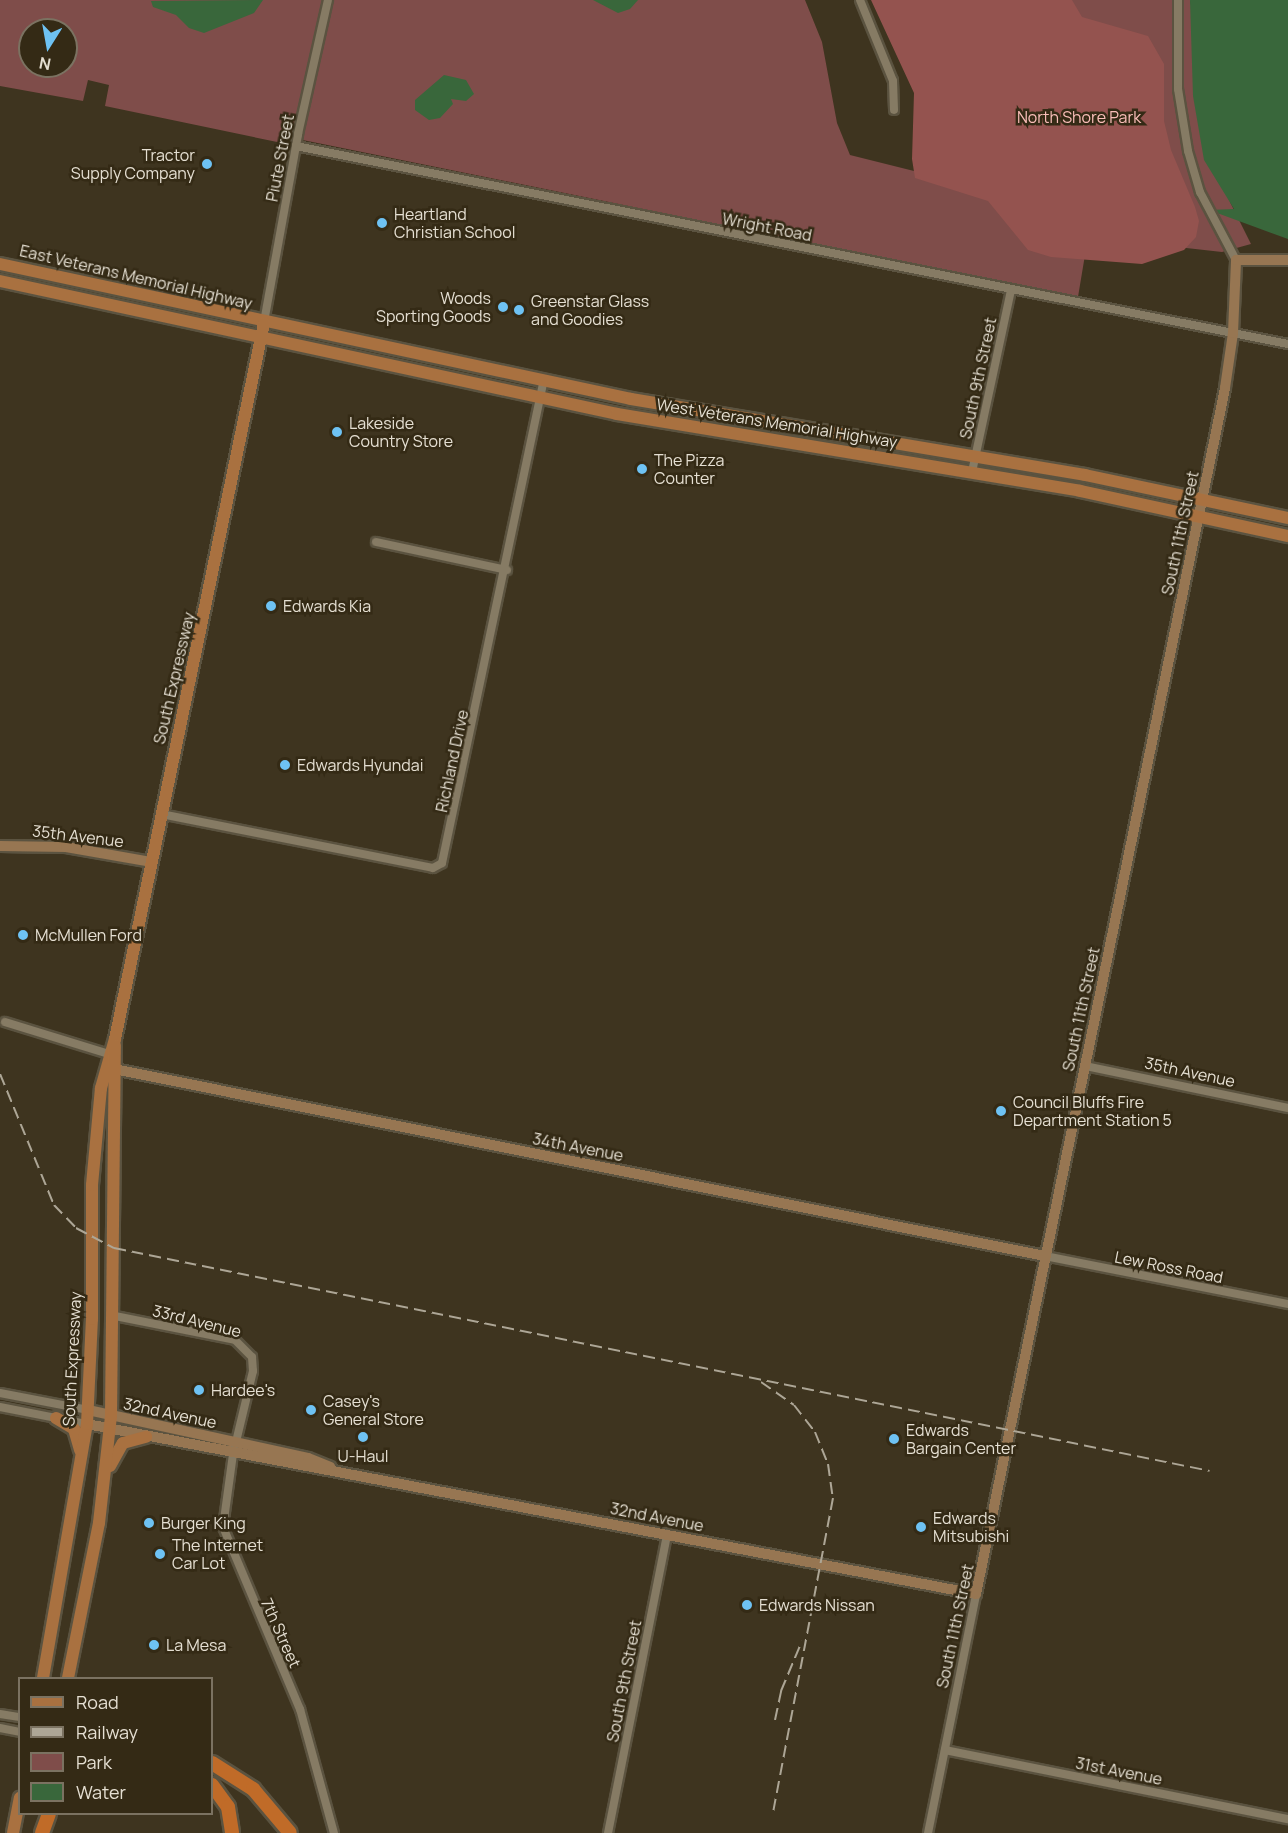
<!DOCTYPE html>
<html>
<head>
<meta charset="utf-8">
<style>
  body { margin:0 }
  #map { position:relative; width:1288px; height:1833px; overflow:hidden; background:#3e341f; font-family:Manrope,sans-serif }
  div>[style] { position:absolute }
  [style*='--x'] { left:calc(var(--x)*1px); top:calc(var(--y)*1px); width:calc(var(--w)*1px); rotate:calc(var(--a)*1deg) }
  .green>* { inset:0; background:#7f4d4a }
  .forest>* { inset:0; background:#94534f }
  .water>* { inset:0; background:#39673b }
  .roads { filter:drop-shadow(2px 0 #5b5340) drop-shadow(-2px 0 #5b5340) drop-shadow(0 2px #5b5340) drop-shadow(0 -2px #5b5340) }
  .street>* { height:8px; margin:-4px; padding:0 4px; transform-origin:4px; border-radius:4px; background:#867b64 }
  .secondary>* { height:10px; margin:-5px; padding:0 5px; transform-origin:5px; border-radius:5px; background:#977652 }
  .primary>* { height:12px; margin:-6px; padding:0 6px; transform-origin:6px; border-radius:6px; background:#a97140 }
  .highway>* { height:14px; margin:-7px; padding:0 7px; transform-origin:7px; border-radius:7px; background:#c06b28 }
  .rail>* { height:2px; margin-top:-1px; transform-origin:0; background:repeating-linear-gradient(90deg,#ada696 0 12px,transparent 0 18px) }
  .dots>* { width:16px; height:16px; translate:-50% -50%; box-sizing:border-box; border:3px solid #342a15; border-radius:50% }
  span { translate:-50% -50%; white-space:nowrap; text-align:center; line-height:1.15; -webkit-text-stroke:5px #342a15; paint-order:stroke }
  .park-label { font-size:16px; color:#fabeb9 }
  .poi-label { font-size:16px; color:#e5dfd2 }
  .right { translate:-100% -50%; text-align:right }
  .left { translate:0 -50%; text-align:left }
  .street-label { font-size:16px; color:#e5dfd2 }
  .legend { position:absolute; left:18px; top:1677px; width:195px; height:138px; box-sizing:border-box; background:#342a15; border:2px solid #7b7261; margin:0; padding:8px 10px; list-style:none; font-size:18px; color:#e5dfd2 }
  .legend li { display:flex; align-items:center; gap:12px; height:30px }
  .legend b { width:30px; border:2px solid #7b7261 }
  .north { position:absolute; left:18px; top:18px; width:60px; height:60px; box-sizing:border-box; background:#342a15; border:2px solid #7b7261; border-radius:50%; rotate:191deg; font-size:16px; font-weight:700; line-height:24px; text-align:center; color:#e5dfd2 }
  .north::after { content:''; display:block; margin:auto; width:21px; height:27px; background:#6ec2f3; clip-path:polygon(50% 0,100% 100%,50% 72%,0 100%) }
</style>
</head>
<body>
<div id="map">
  <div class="green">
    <div style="clip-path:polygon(evenodd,0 0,805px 0,822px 42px,837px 123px,850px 155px,970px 185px,878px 0,1190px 0,1230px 202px,1251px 244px,1222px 252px,1088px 237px,1078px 297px,283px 136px,282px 143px,105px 106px,109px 85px,88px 80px,83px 101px,0 86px,0 0,30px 30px,66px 30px,66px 66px,30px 66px,30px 30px)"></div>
  </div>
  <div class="forest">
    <div style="clip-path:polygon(871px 0,1072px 0,1082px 17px,1148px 36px,1164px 64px,1164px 121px,1171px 150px,1195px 207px,1199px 221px,1196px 237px,1184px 250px,1142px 264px,1051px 257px,1028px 250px,988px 201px,915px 178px,912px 159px,914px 93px)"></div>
  </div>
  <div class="water">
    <div style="clip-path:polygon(263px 0,254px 13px,204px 33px,189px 28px,176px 15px,153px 7px,151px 1px)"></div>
    <div style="clip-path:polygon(593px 0,638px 0,630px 9px,618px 13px)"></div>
    <div style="clip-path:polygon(1190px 0,1288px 0,1288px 239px,1209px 210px,1234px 209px,1204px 160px,1193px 96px)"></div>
    <div style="clip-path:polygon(444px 75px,466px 80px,474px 94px,466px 101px,451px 99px,453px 104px,440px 118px,429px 120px,415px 110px,415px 100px)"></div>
  </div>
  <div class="roads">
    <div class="street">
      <div style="--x:860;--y:0;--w:87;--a:67.8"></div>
      <div style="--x:893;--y:81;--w:29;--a:88"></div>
      <div style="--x:1178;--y:0;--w:89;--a:90"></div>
      <div style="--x:1178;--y:89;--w:63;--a:80.8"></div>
      <div style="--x:1188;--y:151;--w:43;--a:73.7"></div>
      <div style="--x:1200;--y:192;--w:77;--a:62.1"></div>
      <div style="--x:296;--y:146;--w:1012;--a:11.29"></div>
      <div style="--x:264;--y:322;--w:191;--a:-79.7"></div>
      <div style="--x:298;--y:134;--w:137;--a:-77.4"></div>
      <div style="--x:972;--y:472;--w:186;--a:-77.9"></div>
      <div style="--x:376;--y:542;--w:134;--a:12.1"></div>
      <div style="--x:161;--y:814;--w:277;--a:11.2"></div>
      <div style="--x:433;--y:868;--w:10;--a:-29"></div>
      <div style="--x:442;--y:863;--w:493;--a:-78.1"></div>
      <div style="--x:5;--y:1022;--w:112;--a:17.1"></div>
      <div style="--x:1085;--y:1066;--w:207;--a:11.7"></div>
      <div style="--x:1045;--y:1256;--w:248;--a:11.2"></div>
      <div style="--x:115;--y:1316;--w:122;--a:11.3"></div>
      <div style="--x:235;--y:1340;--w:24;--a:45"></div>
      <div style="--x:252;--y:1357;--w:14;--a:86"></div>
      <div style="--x:253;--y:1371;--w:85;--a:103.5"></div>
      <div style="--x:233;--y:1454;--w:74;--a:97.8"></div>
      <div style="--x:223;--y:1527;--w:198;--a:67.1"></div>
      <div style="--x:300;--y:1709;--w:129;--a:74.7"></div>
      <div style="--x:0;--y:1393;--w:90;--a:10.9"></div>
      <div style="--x:0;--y:1407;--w:89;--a:11.1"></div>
      <div style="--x:0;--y:1714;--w:20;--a:9"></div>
      <div style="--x:0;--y:1728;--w:20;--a:11"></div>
      <div style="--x:945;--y:1750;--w:350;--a:11.4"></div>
      <div style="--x:608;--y:1833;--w:305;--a:-78.8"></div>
      <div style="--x:928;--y:1833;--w:244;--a:-78.6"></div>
    </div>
    <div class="secondary">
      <div style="--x:0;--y:846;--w:66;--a:0.9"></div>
      <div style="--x:66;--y:847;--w:86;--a:10"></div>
      <div style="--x:109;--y:1068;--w:955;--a:11.36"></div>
      <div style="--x:88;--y:1410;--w:225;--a:12.3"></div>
      <div style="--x:308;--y:1458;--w:24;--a:22"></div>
      <div style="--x:87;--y:1424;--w:905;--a:10.83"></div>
      <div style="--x:976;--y:1594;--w:1231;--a:-78.33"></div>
      <div style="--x:1225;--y:388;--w:56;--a:-81.7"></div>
      <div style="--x:1233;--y:333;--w:73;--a:-87.6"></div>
      <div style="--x:1236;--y:260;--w:52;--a:0"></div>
    </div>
    <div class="primary">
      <div style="--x:0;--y:264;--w:645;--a:12.08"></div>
      <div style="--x:631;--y:399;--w:460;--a:9.5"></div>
      <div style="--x:1085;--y:475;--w:208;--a:12"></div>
      <div style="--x:0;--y:281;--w:631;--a:12.16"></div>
      <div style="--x:617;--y:414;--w:469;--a:9.4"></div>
      <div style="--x:1080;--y:491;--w:213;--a:12.2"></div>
      <div style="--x:56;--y:1418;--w:21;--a:31"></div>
      <div style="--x:74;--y:1429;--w:22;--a:74"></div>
      <div style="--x:110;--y:1466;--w:26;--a:-61"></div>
      <div style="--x:123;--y:1443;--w:24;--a:-15"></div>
      <div style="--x:43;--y:1678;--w:258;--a:-80.2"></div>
      <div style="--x:87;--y:1424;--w:105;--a:-87.3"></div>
      <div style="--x:92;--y:1319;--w:134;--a:-90"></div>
      <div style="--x:92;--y:1185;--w:97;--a:-84.7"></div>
      <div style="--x:101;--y:1088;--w:51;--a:-74.1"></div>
      <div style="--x:115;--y:1039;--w:731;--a:-78.24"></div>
      <div style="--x:68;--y:1678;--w:158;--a:-78.7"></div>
      <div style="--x:99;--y:1523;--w:108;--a:-83.6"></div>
      <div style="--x:111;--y:1416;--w:371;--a:-89.4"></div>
      <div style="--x:13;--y:1833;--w:36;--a:-79"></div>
    </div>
    <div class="highway">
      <div style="--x:212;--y:1763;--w:49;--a:32.4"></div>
      <div style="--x:253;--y:1789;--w:57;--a:49.9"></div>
      <div style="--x:212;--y:1785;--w:27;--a:54"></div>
      <div style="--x:228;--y:1807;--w:26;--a:81"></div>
      <div style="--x:42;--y:1833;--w:20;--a:-70"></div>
    </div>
  </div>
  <div class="rail">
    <div style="--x:0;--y:1074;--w:142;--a:67.6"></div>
    <div style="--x:54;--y:1205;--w:32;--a:46"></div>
    <div style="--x:76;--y:1228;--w:43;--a:27.8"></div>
    <div style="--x:114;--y:1248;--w:1118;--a:11.5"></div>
    <div style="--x:761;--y:1382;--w:40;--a:34.9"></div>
    <div style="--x:794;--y:1405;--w:34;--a:52"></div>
    <div style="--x:815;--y:1432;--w:35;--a:68"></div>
    <div style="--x:828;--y:1464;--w:34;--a:82"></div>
    <div style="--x:833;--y:1498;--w:321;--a:100.8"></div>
    <div style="--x:775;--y:1720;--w:30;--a:-78"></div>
    <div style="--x:781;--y:1691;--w:54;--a:-67.2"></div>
  </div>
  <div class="dots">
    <div style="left:207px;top:164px;background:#6ec2f3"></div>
    <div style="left:382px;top:223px;background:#6ec2f3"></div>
    <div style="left:503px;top:307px;background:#6ec2f3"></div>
    <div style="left:519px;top:310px;background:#6ec2f3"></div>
    <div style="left:337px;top:432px;background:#6ec2f3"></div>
    <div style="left:642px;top:469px;background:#6ec2f3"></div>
    <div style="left:271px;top:606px;background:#6ec2f3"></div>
    <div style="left:285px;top:765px;background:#6ec2f3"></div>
    <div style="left:23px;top:935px;background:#6ec2f3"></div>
    <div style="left:1001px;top:1111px;background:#6ec2f3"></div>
    <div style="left:199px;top:1390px;background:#6ec2f3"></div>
    <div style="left:311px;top:1410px;background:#6ec2f3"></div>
    <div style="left:363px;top:1437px;background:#6ec2f3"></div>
    <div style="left:894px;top:1439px;background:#6ec2f3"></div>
    <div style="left:149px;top:1523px;background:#6ec2f3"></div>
    <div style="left:921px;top:1527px;background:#6ec2f3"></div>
    <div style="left:160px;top:1554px;background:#6ec2f3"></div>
    <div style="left:747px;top:1605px;background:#6ec2f3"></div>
    <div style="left:154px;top:1645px;background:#6ec2f3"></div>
  </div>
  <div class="park-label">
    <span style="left:1079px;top:117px">North Shore Park</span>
  </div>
  <div class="poi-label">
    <span class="right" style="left:195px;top:164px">Tractor<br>Supply Company</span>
    <span class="left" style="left:394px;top:223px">Heartland<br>Christian School</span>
    <span class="right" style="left:491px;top:307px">Woods<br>Sporting Goods</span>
    <span class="left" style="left:531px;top:310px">Greenstar Glass<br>and Goodies</span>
    <span class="left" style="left:349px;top:432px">Lakeside<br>Country Store</span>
    <span class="left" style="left:654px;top:469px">The Pizza<br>Counter</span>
    <span class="left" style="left:283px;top:606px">Edwards Kia</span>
    <span class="left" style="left:297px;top:765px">Edwards Hyundai</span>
    <span class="left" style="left:35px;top:935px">McMullen Ford</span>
    <span class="left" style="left:1013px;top:1111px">Council Bluffs Fire<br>Department Station 5</span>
    <span class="left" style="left:211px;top:1390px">Hardee's</span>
    <span class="left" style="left:323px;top:1410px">Casey's<br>General Store</span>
    <span class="left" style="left:906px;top:1439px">Edwards<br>Bargain Center</span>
    <span style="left:363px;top:1456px">U-Haul</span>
    <span class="left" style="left:933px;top:1527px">Edwards<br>Mitsubishi</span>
    <span class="left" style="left:161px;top:1523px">Burger King</span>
    <span class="left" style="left:172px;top:1554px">The Internet<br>Car Lot</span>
    <span class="left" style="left:759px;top:1605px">Edwards Nissan</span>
    <span class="left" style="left:166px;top:1645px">La Mesa</span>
  </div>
  <div class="street-label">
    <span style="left:280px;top:158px;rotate:-79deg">Piute Street</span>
    <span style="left:767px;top:227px;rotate:11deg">Wright Road</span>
    <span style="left:136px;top:277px;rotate:13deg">East Veterans Memorial Highway</span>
    <span style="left:978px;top:378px;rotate:-78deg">South 9th Street</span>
    <span style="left:777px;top:423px;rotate:9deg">West Veterans Memorial Highway</span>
    <span style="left:1180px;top:533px;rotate:-78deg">South 11th Street</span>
    <span style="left:174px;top:678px;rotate:-77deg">South Expressway</span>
    <span style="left:452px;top:761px;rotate:-78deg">Richland Drive</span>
    <span style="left:78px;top:836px;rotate:7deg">35th Avenue</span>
    <span style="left:1081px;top:1009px;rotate:-78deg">South 11th Street</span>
    <span style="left:1190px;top:1072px;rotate:12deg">35th Avenue</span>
    <span style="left:578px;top:1147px;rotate:11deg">34th Avenue</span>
    <span style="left:1169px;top:1267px;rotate:11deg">Lew Ross Road</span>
    <span style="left:197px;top:1321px;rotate:14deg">33rd Avenue</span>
    <span style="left:72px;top:1359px;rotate:-87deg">South Expressway</span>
    <span style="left:170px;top:1413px;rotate:12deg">32nd Avenue</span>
    <span style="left:657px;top:1517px;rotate:11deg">32nd Avenue</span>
    <span style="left:955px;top:1626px;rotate:-78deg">South 11th Street</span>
    <span style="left:281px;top:1633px;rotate:66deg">7th Street</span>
    <span style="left:624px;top:1681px;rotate:-79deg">South 9th Street</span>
    <span style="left:1119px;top:1771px;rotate:11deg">31st Avenue</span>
  </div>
  <ul class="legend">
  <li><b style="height:8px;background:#a97140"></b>Road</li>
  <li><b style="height:8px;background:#ada696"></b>Railway</li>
  <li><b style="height:16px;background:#7f4d4a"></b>Park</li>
  <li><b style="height:16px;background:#39673b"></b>Water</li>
  </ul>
  <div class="north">N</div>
</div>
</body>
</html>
